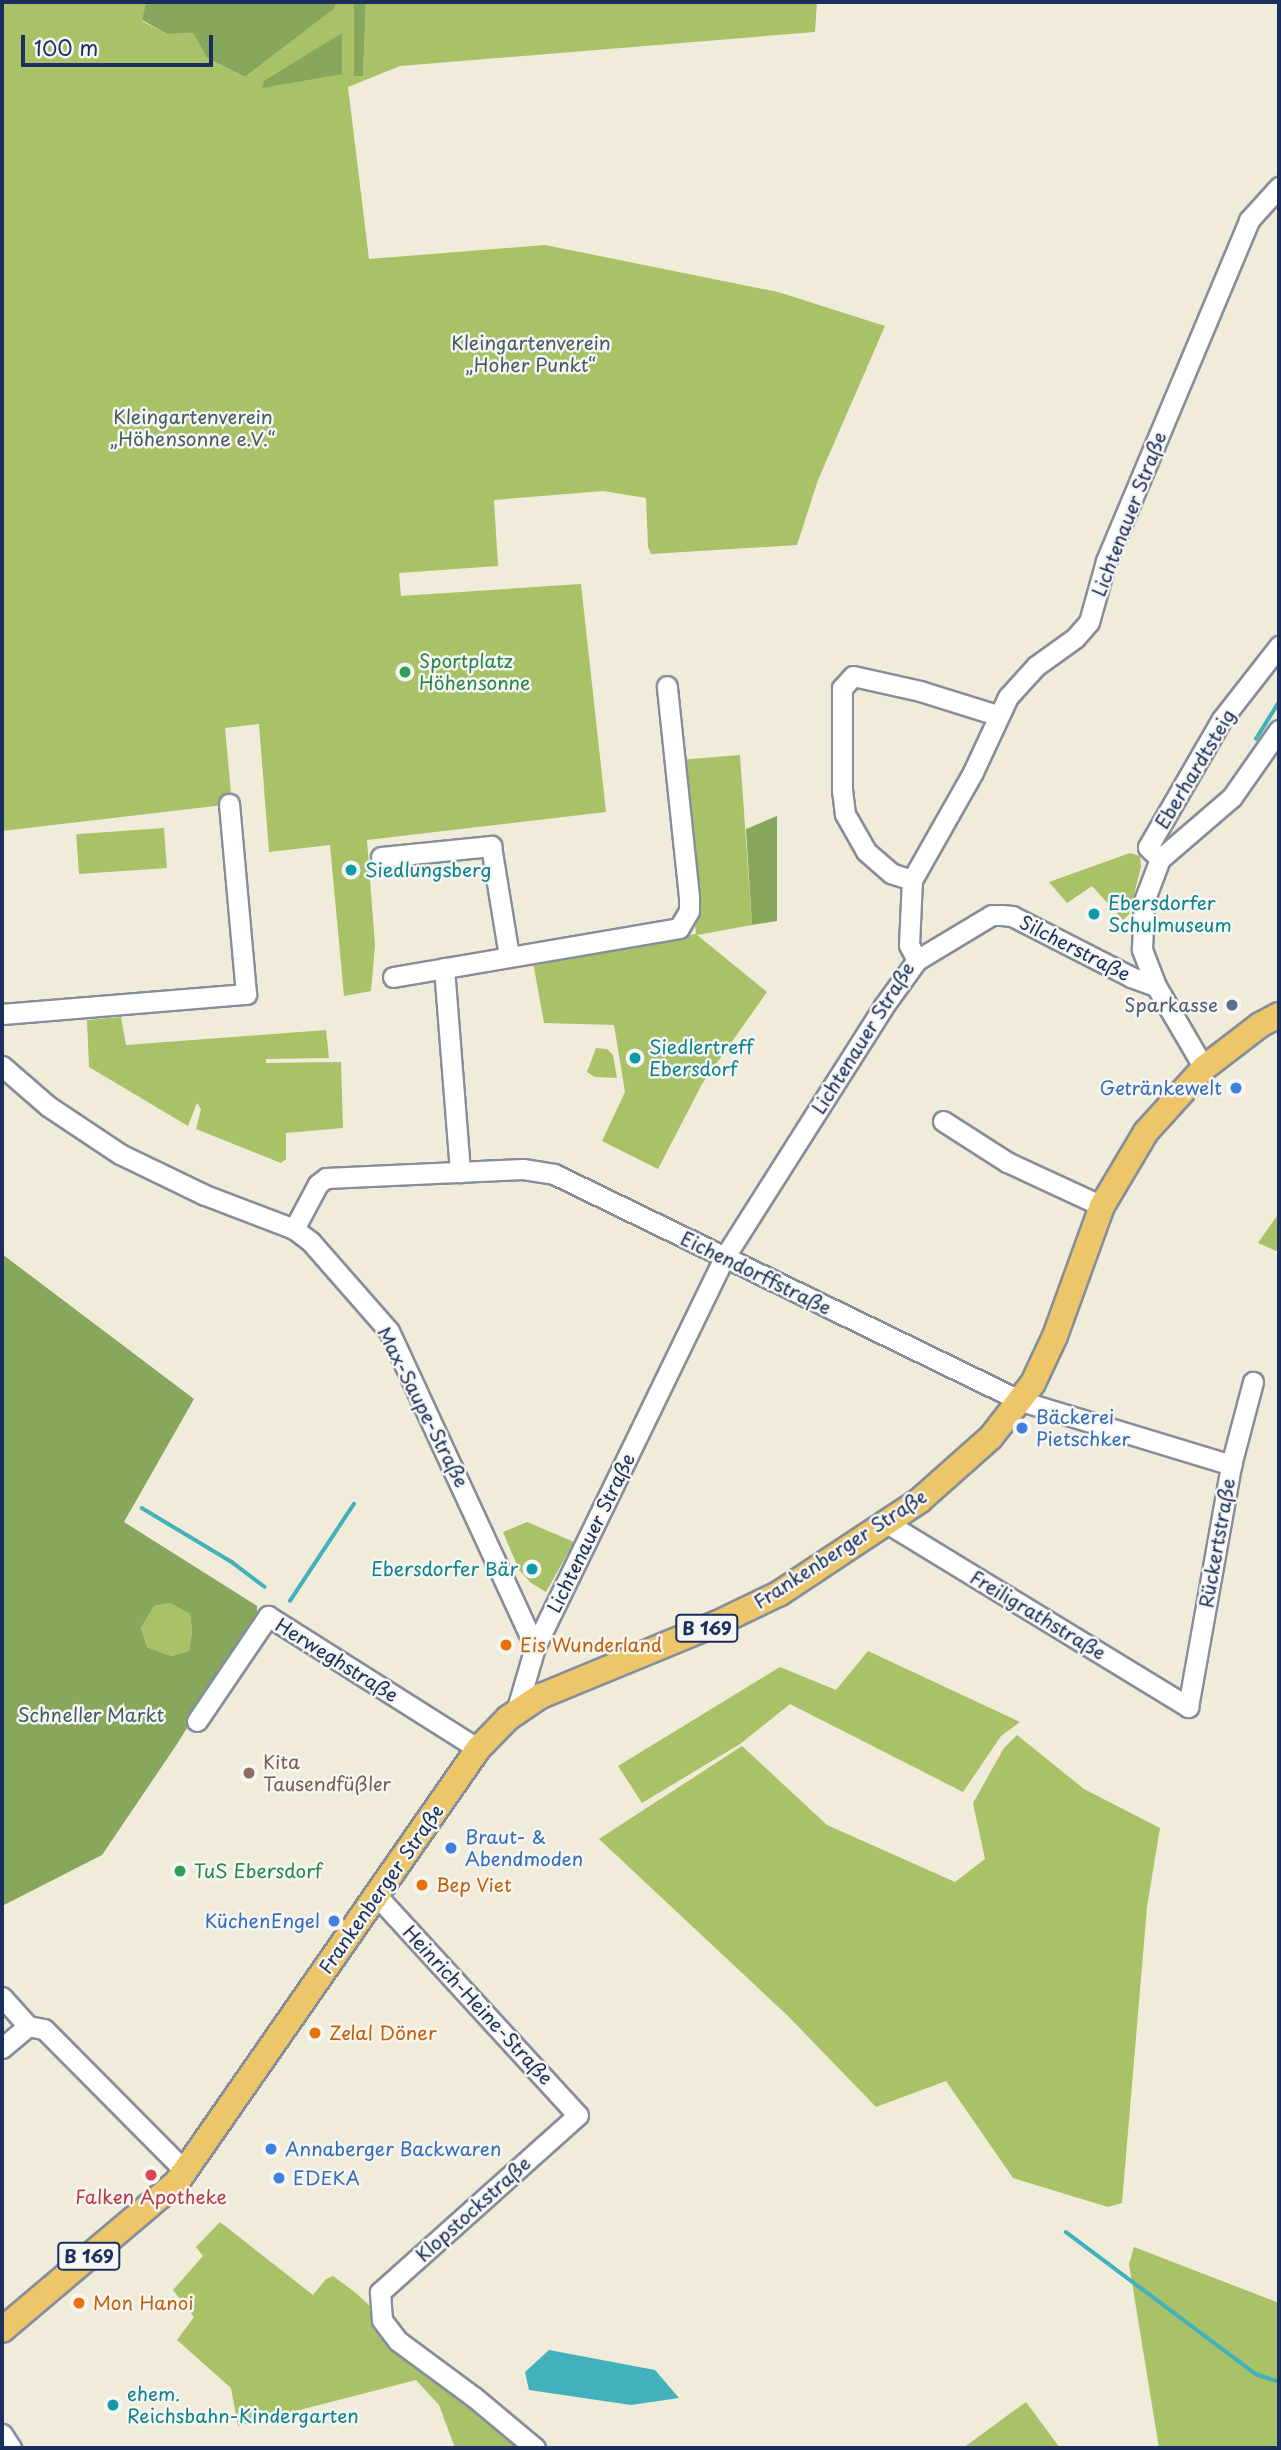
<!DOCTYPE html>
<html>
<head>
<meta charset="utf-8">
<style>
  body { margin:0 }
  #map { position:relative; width:1281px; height:2450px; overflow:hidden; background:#f0ecd9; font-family:"Playpen Sans",sans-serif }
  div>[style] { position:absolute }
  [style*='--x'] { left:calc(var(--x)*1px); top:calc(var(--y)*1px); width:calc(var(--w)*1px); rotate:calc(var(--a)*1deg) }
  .green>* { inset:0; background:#a9c167; transform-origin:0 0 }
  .forest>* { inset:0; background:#86a75c }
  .water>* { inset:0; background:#41b1bb }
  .stream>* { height:3.5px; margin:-1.75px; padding:0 1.75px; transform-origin:1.75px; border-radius:1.75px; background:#41b1bb }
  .roads { filter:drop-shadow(2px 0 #868e9c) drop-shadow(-2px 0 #868e9c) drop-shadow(0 2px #868e9c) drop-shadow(0 -2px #868e9c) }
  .minor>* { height:19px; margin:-9.5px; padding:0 9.5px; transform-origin:9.5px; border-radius:9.5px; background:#fff }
  .major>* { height:24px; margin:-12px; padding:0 12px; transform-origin:12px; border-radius:12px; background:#ecc669 }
  .dots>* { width:19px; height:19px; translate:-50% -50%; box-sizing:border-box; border:4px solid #f6f6f2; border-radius:50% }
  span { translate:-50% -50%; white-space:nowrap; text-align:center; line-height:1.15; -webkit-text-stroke:5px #f6f6f2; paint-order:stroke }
  .shield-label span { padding:2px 5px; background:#f6f6f2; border:2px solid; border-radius:5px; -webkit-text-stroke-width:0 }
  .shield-label { font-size:18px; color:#1b2f5e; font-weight:700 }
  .park-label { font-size:19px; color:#465b61 }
  .street-label { font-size:19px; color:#1b2f5e }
  .leisure-label { font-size:19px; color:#27864d }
  .left { translate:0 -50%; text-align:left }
  .culture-label { font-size:19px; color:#0d838f }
  .right { translate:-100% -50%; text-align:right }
  .service-label { font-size:19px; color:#4e5e75 }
  .shop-label { font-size:19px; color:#366cbe }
  .food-label { font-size:19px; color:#c56008 }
  .education-label { font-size:19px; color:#785e54 }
  .health-label { font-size:19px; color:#be3a42 }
  .frame { position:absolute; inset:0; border:4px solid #1b2f5e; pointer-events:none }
  .scale { position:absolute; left:21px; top:35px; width:192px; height:32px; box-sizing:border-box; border:4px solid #1b2f5e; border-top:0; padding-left:9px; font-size:21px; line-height:24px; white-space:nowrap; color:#1b2f5e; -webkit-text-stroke:5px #f6f6f2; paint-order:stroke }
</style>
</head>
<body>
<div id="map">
  <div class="green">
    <div style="clip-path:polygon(2px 2px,146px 2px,142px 21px,167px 34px,193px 33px,207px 58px,245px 77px,334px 9px,337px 2px,354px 2px,355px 76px,363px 76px,366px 2px,817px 2px,815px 32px,400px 66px,348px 87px,369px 259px,545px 245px,778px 292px,885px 326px,818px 480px,797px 545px,651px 554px,648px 547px,646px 498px,603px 491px,494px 500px,498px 566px,399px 573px,401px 596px,581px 584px,606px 812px,367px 840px,375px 945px,371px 991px,344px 996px,330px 845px,269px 852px,259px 724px,225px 728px,232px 804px,2px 831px)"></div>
    <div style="clip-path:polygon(740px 755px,752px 925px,697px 935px,767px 992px,702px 1084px,658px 1169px,602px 1141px,625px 1092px,614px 1025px,544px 1023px,533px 962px,696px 934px,679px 760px)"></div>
    <div style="left:164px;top:828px;width:40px;height:88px;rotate:86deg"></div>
    <div style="clip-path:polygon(1130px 853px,1140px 856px,1141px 867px,1129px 914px,1123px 920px,1092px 886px,1067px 903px,1049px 882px)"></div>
    <div style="clip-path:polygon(121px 1017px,126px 1045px,326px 1030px,329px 1058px,266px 1059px,266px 1063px,341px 1062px,343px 1128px,286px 1133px,286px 1159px,281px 1163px,196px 1129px,201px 1109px,197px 1103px,188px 1126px,89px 1067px,87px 1020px)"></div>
    <div style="clip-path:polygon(596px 1048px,607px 1049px,613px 1055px,617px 1078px,595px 1077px,587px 1072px)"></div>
    <div style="clip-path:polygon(1279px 1213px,1279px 1252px,1258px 1243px)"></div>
    <div style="clip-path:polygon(527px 1522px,574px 1542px,546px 1592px,531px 1583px,519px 1570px,503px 1532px)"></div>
    <div style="clip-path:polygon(170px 1603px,190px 1614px,192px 1631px,189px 1651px,171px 1656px,147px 1647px,141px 1628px,154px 1606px)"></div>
    <div style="clip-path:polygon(868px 1651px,1020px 1722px,1001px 1736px,963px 1792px,790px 1704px,740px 1744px,642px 1803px,618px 1766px,780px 1667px,836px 1690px)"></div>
    <div style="clip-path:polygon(1017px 1735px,1084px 1789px,1160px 1828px,1147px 1907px,1122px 2203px,1108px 2207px,1013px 2178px,946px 2081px,876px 2107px,788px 2016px,599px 1839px,742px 1746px,827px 1825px,955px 1882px,985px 1859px,973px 1803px,1004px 1748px)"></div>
    <div style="clip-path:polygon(220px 2222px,313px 2295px,326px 2279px,333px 2276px,356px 2293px,370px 2306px,391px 2348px,458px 2391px,513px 2438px,513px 2446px,455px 2448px,439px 2405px,416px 2380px,238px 2426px,231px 2388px,177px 2340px,194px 2317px,173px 2290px,203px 2256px,196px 2247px)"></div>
    <div style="clip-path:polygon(1134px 2247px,1279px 2303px,1279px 2448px,1159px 2448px,1129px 2264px)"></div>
    <div style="clip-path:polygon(1026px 2402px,1060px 2448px,963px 2448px)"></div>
  </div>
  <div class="forest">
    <div style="clip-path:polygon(146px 2px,337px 2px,334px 9px,245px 77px,207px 58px,193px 33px,167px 34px,142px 20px)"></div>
    <div style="clip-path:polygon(354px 2px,366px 2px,363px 76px,354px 76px)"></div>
    <div style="clip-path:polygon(342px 33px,342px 74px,262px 88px,264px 81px)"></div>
    <div style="clip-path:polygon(777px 816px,777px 921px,752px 925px,746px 829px)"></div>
    <div style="clip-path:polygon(evenodd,2px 1254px,194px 1399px,124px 1522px,257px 1606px,257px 1615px,177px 1744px,102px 1855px,2px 1906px,2px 1254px,170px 1603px,190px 1614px,192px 1631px,189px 1651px,171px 1656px,147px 1647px,141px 1628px,154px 1606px,170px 1603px)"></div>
  </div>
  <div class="water">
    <div style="clip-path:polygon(549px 2350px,655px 2370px,679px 2398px,631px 2405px,529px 2390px,525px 2372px)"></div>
  </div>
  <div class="stream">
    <div style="--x:1256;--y:739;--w:44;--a:-58.1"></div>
    <div style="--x:142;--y:1508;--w:105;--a:31"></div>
    <div style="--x:232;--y:1562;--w:41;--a:37.1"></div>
    <div style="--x:290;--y:1601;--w:116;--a:-56.6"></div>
    <div style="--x:1066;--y:2232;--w:237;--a:36.8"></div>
    <div style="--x:1256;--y:2374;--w:24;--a:19"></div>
  </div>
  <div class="roads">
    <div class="minor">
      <div style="--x:381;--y:857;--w:111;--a:-5.7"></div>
      <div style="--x:491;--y:846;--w:111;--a:80.7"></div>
      <div style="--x:1160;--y:859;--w:17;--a:-135"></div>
      <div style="--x:1148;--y:847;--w:148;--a:-60"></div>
      <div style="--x:1222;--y:719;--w:93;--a:-52"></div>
      <div style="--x:912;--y:880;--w:22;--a:-162"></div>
      <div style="--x:891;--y:873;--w:33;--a:-139"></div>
      <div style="--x:866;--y:851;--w:43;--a:-119.6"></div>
      <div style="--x:845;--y:814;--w:23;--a:-97"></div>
      <div style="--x:842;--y:791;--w:103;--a:-90"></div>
      <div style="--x:842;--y:688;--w:16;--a:-47"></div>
      <div style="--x:853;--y:676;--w:69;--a:12.6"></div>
      <div style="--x:920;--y:691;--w:81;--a:17.3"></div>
      <div style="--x:917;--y:960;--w:17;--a:-118"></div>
      <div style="--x:909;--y:945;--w:65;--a:-87.4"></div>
      <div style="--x:912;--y:880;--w:124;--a:-60.5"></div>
      <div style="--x:973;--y:772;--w:83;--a:-65"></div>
      <div style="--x:1008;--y:697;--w:42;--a:-47.9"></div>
      <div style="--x:1036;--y:666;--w:48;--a:-35.7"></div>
      <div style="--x:1075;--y:638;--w:21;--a:-49"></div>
      <div style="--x:1089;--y:622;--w:63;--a:-74.4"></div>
      <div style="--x:1106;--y:561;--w:370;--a:-67.2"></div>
      <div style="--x:1249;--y:220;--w:45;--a:-47.7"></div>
      <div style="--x:444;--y:968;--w:205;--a:85.5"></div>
      <div style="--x:393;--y:977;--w:290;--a:-9.7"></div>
      <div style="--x:679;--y:928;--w:20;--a:-60"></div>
      <div style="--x:689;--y:911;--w:14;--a:-90"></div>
      <div style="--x:689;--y:897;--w:212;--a:-96"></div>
      <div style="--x:2;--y:1014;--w:245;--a:-4.7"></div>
      <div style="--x:246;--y:994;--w:191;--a:-95.1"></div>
      <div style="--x:2;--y:1066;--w:61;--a:41"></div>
      <div style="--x:48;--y:1106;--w:87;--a:33.7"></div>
      <div style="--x:120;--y:1154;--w:94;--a:25.8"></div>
      <div style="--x:205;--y:1195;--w:95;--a:20.9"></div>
      <div style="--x:294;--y:1229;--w:21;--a:37"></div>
      <div style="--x:311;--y:1242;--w:118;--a:48.8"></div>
      <div style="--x:389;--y:1331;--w:348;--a:65.2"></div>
      <div style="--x:1204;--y:1068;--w:95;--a:-120.3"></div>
      <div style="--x:1156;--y:986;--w:40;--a:-111"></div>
      <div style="--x:1142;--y:949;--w:48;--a:-87.6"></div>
      <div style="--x:1144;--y:901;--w:45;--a:-69.1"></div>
      <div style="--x:1160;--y:859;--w:95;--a:-40.7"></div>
      <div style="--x:1232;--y:797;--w:82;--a:-55"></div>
      <div style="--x:943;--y:1121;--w:76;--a:32.6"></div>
      <div style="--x:1007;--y:1162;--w:105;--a:24.9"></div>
      <div style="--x:294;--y:1229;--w:51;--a:-61.9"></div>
      <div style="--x:318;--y:1184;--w:10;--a:-37"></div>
      <div style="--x:326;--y:1178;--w:197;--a:-2.6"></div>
      <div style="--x:523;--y:1169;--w:31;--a:9"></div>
      <div style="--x:554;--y:1174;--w:519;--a:25.92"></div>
      <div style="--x:1021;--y:1401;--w:220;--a:16.9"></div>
      <div style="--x:887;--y:1523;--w:353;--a:31.4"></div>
      <div style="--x:1188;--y:1707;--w:246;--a:-79.9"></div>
      <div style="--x:1231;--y:1465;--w:86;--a:-75.2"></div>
      <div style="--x:516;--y:1712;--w:68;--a:-73.7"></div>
      <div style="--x:535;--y:1647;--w:432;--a:-64.1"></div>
      <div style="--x:724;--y:1258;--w:297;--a:-57.6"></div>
      <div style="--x:883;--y:1007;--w:58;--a:-54.1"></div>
      <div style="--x:917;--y:960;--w:87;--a:-31"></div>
      <div style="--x:992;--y:915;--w:10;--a:0"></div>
      <div style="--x:1002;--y:915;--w:10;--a:6"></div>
      <div style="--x:1012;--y:916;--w:134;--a:27.1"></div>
      <div style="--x:1131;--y:977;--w:27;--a:20"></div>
      <div style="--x:197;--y:1721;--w:127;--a:-55.9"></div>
      <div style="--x:268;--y:1616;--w:249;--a:32.3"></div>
      <div style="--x:377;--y:1896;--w:297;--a:47.5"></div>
      <div style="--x:578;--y:2115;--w:266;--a:138.2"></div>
      <div style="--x:380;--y:2292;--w:28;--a:86"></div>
      <div style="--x:382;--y:2320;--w:26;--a:53"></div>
      <div style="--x:398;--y:2341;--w:94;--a:36.4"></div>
      <div style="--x:474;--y:2397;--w:80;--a:39.9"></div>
      <div style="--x:2;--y:1997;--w:39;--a:48"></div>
      <div style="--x:28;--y:2026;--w:16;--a:11"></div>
      <div style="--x:44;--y:2029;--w:202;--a:45.2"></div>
      <div style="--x:2;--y:2048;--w:34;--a:-40"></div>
      <div style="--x:2;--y:2434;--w:17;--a:57"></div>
    </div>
    <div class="major">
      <div style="--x:2;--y:2330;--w:229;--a:-40.2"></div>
      <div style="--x:177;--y:2182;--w:527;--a:-55.19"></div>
      <div style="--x:478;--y:1749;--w:43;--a:-45.9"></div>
      <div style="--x:508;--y:1718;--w:40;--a:-34"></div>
      <div style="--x:541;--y:1696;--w:191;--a:-22.4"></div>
      <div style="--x:718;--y:1623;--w:69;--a:-25.8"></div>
      <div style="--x:780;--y:1593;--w:167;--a:-33.5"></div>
      <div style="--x:919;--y:1501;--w:96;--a:-41.6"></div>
      <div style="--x:991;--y:1437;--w:68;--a:-52.1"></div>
      <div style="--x:1033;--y:1383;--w:52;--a:-64.9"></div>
      <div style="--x:1055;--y:1336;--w:138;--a:-70.1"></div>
      <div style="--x:1102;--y:1206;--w:86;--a:-59.3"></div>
      <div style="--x:1146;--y:1132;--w:86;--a:-47.8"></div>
      <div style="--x:1204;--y:1068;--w:71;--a:-37.5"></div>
      <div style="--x:1260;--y:1025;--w:21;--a:-28"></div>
    </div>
  </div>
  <div class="dots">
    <div style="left:405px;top:672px;background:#2e9e5b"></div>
    <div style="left:351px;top:870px;background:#0f9aa8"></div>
    <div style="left:1094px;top:914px;background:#0f9aa8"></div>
    <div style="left:1232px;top:1005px;background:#5c6f8a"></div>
    <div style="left:635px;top:1058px;background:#0f9aa8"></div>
    <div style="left:1236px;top:1088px;background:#3f7fe0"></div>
    <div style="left:1022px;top:1428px;background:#3f7fe0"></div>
    <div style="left:532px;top:1569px;background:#0f9aa8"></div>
    <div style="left:506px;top:1645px;background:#e8710a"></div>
    <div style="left:249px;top:1773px;background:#8d6e63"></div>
    <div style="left:451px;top:1848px;background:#3f7fe0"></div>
    <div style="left:180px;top:1871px;background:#2e9e5b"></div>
    <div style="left:422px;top:1885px;background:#e8710a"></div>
    <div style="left:334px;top:1921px;background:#3f7fe0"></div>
    <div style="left:315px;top:2033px;background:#e8710a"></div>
    <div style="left:271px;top:2149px;background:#3f7fe0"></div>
    <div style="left:151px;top:2175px;background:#e0444e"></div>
    <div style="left:279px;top:2178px;background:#3f7fe0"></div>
    <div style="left:79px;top:2303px;background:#e8710a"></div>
    <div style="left:113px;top:2405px;background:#0f9aa8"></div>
  </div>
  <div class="shield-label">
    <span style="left:707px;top:1628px">B 169</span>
    <span style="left:89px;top:2256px">B 169</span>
  </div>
  <div class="park-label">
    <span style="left:531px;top:354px">Kleingartenverein<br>„Hoher Punkt“</span>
    <span style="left:193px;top:428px">Kleingartenverein<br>„Höhensonne e.V.“</span>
    <span style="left:91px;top:1715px">Schneller Markt</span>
  </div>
  <div class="street-label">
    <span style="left:1129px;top:514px;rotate:-69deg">Lichtenauer Straße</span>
    <span style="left:1195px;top:769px;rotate:-59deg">Eberhardtsteig</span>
    <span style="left:1075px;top:948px;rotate:27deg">Silcherstraße</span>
    <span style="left:863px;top:1038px;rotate:-58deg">Lichtenauer Straße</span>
    <span style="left:756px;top:1273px;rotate:26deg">Eichendorffstraße</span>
    <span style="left:423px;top:1407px;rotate:63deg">Max-Saupe-Straße</span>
    <span style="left:591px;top:1533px;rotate:-64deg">Lichtenauer Straße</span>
    <span style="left:1217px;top:1543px;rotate:-80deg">Rückertstraße</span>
    <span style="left:840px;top:1549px;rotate:-33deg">Frankenberger Straße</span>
    <span style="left:1038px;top:1615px;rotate:31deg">Freiligrathstraße</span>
    <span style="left:337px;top:1660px;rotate:32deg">Herweghstraße</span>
    <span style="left:381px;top:1889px;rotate:-55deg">Frankenberger Straße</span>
    <span style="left:478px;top:2005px;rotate:47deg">Heinrich-Heine-Straße</span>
    <span style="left:473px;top:2209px;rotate:-42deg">Klopstockstraße</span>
  </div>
  <div class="leisure-label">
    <span class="left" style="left:419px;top:672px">Sportplatz<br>Höhensonne</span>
    <span class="left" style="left:194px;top:1871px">TuS Ebersdorf</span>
  </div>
  <div class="culture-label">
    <span class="left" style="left:365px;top:870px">Siedlungsberg</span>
    <span class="left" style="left:1108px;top:914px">Ebersdorfer<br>Schulmuseum</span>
    <span class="left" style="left:649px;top:1058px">Siedlertreff<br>Ebersdorf</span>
    <span class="right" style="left:518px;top:1569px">Ebersdorfer Bär</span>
    <span class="left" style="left:127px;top:2405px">ehem.<br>Reichsbahn-Kindergarten</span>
  </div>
  <div class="service-label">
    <span class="right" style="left:1218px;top:1005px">Sparkasse</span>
  </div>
  <div class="shop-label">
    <span class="right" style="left:1222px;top:1088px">Getränkewelt</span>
    <span class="left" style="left:1036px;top:1428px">Bäckerei<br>Pietschker</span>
    <span class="left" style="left:465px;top:1848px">Braut- &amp;<br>Abendmoden</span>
    <span class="right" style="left:320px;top:1921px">KüchenEngel</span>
    <span class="left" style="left:285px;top:2149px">Annaberger Backwaren</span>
    <span class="left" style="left:293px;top:2178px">EDEKA</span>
  </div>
  <div class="food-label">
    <span class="left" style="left:520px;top:1645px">Eis Wunderland</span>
    <span class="left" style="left:436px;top:1885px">Bep Viet</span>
    <span class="left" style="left:329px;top:2033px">Zelal Döner</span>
    <span class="left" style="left:93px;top:2303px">Mon Hanoi</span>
  </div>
  <div class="education-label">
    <span class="left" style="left:263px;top:1773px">Kita<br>Tausendfüßler</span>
  </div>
  <div class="health-label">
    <span style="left:151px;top:2197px">Falken Apotheke</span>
  </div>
  <div class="frame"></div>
  <div class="scale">100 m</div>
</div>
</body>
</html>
